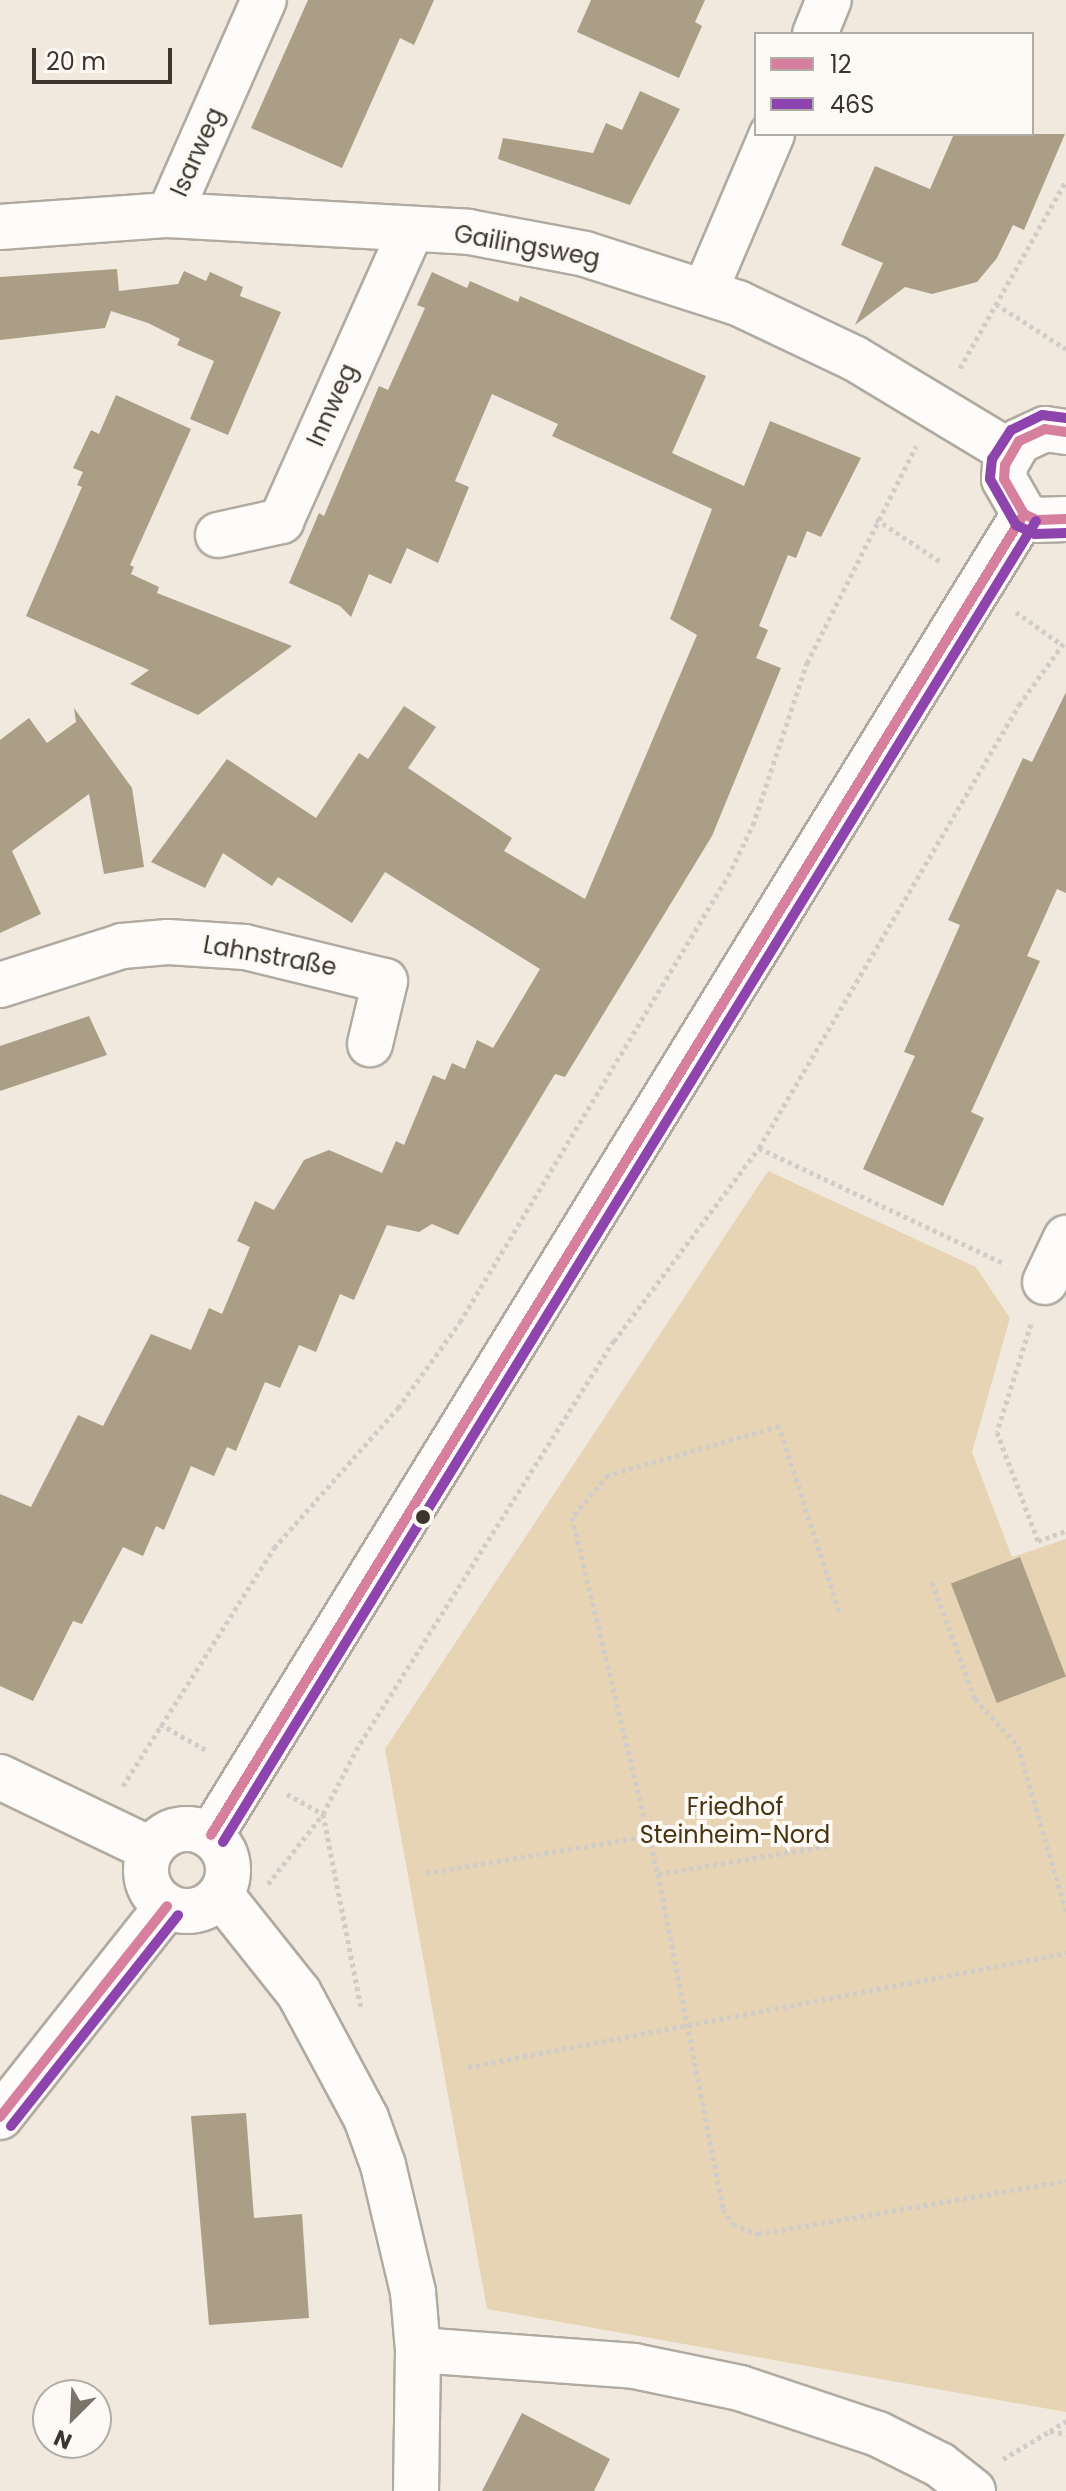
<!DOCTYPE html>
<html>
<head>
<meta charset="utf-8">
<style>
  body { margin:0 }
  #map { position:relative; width:1066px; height:2491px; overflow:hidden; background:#f1e9dd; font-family:Poppins,sans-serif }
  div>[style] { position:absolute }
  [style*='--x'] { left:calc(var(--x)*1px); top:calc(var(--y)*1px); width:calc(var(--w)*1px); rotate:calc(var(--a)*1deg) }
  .green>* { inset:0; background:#e7d4b5 }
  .building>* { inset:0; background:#aa9e87; transform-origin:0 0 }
  .path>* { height:5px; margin-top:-2.5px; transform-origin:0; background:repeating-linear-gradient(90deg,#d0cdc9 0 4px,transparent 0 8px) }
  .roads { filter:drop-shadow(2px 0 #b0aaa0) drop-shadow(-2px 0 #b0aaa0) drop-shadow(0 2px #b0aaa0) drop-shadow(0 -2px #b0aaa0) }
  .minor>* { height:44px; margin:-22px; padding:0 22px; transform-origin:22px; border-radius:22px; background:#fdfcfa }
  .minor>.ring { margin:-22px; padding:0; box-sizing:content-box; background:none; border:44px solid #fdfcfa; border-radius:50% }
  .bus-1>* { height:10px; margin:-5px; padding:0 5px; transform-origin:5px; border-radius:5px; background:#d67f9f }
  .bus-2>* { height:10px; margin:-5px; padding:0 5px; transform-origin:5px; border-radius:5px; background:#8e44ad }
  .dots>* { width:22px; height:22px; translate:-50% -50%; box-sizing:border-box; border:4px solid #fdfaf6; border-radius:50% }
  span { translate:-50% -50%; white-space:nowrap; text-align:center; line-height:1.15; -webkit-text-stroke:8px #fdfaf6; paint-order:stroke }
  .street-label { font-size:24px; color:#3b352d }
  .park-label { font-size:24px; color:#473411 }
  .legend { position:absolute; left:754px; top:32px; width:280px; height:104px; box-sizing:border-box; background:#fdfaf6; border:2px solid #afaba6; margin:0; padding:10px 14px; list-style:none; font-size:24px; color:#3b352d }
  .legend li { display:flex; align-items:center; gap:16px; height:40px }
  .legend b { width:40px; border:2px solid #afaba6 }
  .north { position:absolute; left:32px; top:2379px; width:80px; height:80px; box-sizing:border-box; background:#fdfaf6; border:2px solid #afaba6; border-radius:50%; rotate:204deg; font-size:22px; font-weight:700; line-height:32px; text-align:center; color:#3b352d }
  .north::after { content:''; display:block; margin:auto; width:28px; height:36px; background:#7b746b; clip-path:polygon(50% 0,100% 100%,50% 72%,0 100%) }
  .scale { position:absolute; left:32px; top:48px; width:140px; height:36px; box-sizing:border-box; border:4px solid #3b352d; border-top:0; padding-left:10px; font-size:24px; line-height:28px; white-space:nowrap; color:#3b352d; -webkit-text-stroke:6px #fdfaf6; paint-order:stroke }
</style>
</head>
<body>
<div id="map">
  <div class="green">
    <div style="clip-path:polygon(768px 1171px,976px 1267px,1010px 1318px,972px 1452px,1012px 1557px,1066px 1539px,1066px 2412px,487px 2309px,385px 1749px)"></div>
  </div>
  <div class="building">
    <div style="clip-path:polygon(308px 0,434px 0,414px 45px,400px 38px,342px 168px,251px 128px)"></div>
    <div style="clip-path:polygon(591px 0,705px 0,695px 22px,702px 26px,679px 78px,577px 32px)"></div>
    <div style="clip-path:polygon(640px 91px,680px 109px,630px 205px,498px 159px,503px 138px,593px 153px,606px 123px,622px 130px)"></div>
    <div style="clip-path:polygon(954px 134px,1065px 134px,1024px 230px,1013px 225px,997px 258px,977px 282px,932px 294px,905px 287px,855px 325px,883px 263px,841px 245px,875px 166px,930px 189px)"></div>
    <div style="clip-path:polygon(117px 269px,119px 291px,178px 284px,184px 271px,206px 281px,210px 272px,243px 287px,240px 296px,281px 312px,228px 435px,190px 419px,214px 361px,177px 345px,180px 339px,148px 323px,111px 311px,105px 328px,0 340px,0 277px)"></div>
    <div style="clip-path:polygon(432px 272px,467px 288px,470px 281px,518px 302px,520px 296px,706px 376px,672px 453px,744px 486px,770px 421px,861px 458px,821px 537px,807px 531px,796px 558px,788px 555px,759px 626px,768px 630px,756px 658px,781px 668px,712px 836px,565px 1077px,555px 1074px,458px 1235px,432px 1224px,419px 1232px,387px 1225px,354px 1300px,340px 1294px,316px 1352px,299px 1345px,280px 1388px,265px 1382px,236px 1451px,227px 1447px,214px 1476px,191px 1466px,164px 1530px,156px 1526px,143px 1556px,123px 1547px,82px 1624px,73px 1621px,33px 1701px,0 1686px,0 1494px,31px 1507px,78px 1415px,103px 1426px,151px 1334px,191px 1350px,209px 1308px,222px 1314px,250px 1247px,237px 1241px,255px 1201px,274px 1210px,304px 1160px,329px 1150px,382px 1173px,396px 1141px,404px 1145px,433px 1075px,445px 1080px,452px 1063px,465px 1069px,477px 1040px,493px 1048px,540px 969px,385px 872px,352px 923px,278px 877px,272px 886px,223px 853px,205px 888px,151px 862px,227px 759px,316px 818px,359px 753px,368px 759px,404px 706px,436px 727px,408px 768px,512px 838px,504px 851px,585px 899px,697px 635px,670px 619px,712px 509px,552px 436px,558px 424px,492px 394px,455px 481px,469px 487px,438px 563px,407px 548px,391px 584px,369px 574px,351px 617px,340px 606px,289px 583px,319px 513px,324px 516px,379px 386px,388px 390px,425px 308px,417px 305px)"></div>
    <div style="clip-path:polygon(116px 395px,191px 429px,130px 565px,134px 567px,131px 574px,159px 587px,157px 593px,292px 646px,198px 715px,130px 684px,149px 670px,26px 616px,82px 487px,77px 485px,83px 472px,73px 468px,91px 430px,99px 434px)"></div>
    <div style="clip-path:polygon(1066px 692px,1066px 893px,1057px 889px,1027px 956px,1040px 961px,971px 1112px,984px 1118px,943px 1206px,863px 1169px,915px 1056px,904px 1052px,960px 925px,948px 920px,1023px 758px,1032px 762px)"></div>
    <div style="clip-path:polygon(74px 708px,132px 788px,144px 867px,104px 874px,89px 794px,12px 851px,41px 914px,0 933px,0 740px,29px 718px,47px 743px,76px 722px)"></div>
    <div style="clip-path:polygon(89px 1016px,107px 1055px,0 1091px,0 1046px)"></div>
    <div style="left:1020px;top:1557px;width:128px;height:74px;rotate:69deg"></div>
    <div style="clip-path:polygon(246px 2113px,254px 2218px,302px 2214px,309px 2318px,209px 2325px,191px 2116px)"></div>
    <div style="clip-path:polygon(522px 2413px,610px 2459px,594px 2491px,482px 2491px)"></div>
  </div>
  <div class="path">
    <div style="--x:996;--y:304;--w:83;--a:32.7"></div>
    <div style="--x:960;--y:368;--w:215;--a:-60.5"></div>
    <div style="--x:876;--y:519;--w:78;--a:33.5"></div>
    <div style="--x:1016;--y:612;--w:55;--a:35.4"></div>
    <div style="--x:759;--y:1148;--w:270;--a:25.2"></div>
    <div style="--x:1031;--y:1324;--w:113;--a:107.5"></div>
    <div style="--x:997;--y:1432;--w:116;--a:69.4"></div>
    <div style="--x:1038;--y:1541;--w:30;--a:-20"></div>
    <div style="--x:932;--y:1582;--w:125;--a:69.8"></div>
    <div style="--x:975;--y:1699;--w:64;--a:47.5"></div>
    <div style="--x:1018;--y:1746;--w:172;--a:73.8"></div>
    <div style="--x:839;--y:1611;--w:194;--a:-108"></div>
    <div style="--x:779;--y:1426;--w:178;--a:164"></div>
    <div style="--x:608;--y:1475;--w:55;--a:130.6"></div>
    <div style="--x:572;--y:1517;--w:367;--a:76.5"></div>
    <div style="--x:658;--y:1874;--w:341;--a:79"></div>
    <div style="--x:723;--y:2209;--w:18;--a:56"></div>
    <div style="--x:733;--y:2224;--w:27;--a:22"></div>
    <div style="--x:758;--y:2234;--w:313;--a:-9.8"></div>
    <div style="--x:160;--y:1724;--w:55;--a:29.4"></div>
    <div style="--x:123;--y:1786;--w:282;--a:-57.6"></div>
    <div style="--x:274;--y:1548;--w:187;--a:-48.5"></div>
    <div style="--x:398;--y:1408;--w:106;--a:-54.2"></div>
    <div style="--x:460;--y:1322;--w:520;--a:-59"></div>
    <div style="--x:728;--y:876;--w:57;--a:-63.9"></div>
    <div style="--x:753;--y:825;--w:171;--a:-71.6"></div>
    <div style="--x:807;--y:663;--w:243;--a:-63.3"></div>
    <div style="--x:287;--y:1794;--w:41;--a:29.1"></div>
    <div style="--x:323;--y:1814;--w:197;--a:78.9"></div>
    <div style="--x:426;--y:1873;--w:223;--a:-9.5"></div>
    <div style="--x:658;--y:1874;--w:176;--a:-9.5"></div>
    <div style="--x:268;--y:1884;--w:89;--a:-51.8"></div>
    <div style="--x:323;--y:1814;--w:72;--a:-62.7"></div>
    <div style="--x:356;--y:1750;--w:484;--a:-57.8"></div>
    <div style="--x:614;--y:1341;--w:241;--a:-53.1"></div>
    <div style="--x:759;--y:1148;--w:514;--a:-59.59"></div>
    <div style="--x:1019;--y:705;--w:80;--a:-54.1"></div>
    <div style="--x:468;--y:2067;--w:609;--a:-10.79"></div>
    <div style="--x:1050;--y:2431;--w:19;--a:-32"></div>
    <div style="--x:1003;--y:2459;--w:55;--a:-30.8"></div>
    <div style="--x:1050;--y:2431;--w:16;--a:11"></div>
  </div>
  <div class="roads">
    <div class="minor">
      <div style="--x:815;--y:34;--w:37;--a:-68"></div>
      <div style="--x:169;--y:215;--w:235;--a:-66.2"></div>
      <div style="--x:0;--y:227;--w:169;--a:-4.1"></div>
      <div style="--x:169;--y:215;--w:300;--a:3.2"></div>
      <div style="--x:469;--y:232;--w:118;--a:10.7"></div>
      <div style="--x:585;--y:254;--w:161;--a:17.8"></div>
      <div style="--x:738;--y:303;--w:128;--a:25.4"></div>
      <div style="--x:854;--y:358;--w:182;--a:31.1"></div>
      <div style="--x:706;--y:289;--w:168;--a:-66.9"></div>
      <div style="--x:1066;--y:432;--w:21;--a:-172"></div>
      <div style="--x:1045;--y:429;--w:29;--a:155"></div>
      <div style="--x:1019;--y:441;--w:28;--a:120"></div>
      <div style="--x:1005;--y:465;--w:14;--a:94"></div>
      <div style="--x:1004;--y:479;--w:40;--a:60.3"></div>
      <div style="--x:1024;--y:514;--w:14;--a:25"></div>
      <div style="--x:1037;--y:520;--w:29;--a:-2"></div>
      <div style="--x:218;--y:535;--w:65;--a:-12.5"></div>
      <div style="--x:281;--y:521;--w:316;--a:-65.9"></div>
      <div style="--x:0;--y:985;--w:128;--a:-17.7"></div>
      <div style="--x:122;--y:946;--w:46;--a:-5"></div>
      <div style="--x:168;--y:942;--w:77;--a:3.7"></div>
      <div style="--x:245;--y:947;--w:144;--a:13.7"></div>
      <div style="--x:385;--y:981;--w:65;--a:103.4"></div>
      <div style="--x:1045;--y:1282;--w:49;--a:-64.5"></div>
      <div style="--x:0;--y:1777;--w:166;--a:25.6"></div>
      <div class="ring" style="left:146px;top:1829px;width:38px;height:38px"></div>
      <div style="--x:211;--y:1835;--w:1551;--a:-58.39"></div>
      <div style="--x:221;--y:1895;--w:125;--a:51.5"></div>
      <div style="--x:299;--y:1993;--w:142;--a:61.8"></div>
      <div style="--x:366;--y:2118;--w:50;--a:70.1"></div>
      <div style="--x:383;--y:2165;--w:130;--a:76.7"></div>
      <div style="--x:413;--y:2292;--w:58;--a:85.1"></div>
      <div style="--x:418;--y:2350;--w:141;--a:90.8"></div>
      <div style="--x:0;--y:2117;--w:269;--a:-51.6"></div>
      <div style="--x:418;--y:2350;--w:217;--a:4.2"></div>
      <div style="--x:634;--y:2366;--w:108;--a:11.7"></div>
      <div style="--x:740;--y:2388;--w:145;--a:18.4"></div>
      <div style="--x:878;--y:2434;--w:69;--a:26.6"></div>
      <div style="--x:940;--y:2465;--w:42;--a:38.2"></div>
    </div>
  </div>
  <div class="bus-1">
    <div style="--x:1066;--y:432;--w:21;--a:-172"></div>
    <div style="--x:1045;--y:429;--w:29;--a:155"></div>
    <div style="--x:1019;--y:441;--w:28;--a:120"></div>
    <div style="--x:1005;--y:465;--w:14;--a:94"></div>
    <div style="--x:1004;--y:479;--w:40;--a:60.3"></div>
    <div style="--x:1024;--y:514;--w:14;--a:25"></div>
    <div style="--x:1037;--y:520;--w:29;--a:-2"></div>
    <div style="--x:211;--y:1835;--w:1551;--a:-58.39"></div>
    <div style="--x:0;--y:2117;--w:269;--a:-51.6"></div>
  </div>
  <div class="bus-2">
    <div style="--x:1066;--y:418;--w:24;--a:-173"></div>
    <div style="--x:1042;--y:415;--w:34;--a:154"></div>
    <div style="--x:1011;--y:430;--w:35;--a:123"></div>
    <div style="--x:992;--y:459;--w:20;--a:96"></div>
    <div style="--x:990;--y:479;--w:53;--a:60.5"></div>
    <div style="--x:1016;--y:525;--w:21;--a:25"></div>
    <div style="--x:1035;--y:534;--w:31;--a:-2"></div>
    <div style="--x:223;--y:1842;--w:1551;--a:-58.39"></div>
    <div style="--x:11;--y:2126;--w:269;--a:-51.6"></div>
  </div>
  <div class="dots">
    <div style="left:423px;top:1517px;background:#3b352d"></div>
  </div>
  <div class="street-label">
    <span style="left:197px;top:152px;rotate:-66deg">Isarweg</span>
    <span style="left:527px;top:246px;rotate:10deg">Gailingsweg</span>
    <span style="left:332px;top:405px;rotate:-66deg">Innweg</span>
    <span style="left:270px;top:956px;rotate:10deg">Lahnstraße</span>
  </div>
  <div class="park-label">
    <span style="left:735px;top:1821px">Friedhof<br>Steinheim-Nord</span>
  </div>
  <ul class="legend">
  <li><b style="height:10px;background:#d67f9f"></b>12</li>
  <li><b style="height:10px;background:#8e44ad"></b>46S</li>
  </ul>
  <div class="north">N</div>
  <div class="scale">20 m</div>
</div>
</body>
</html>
